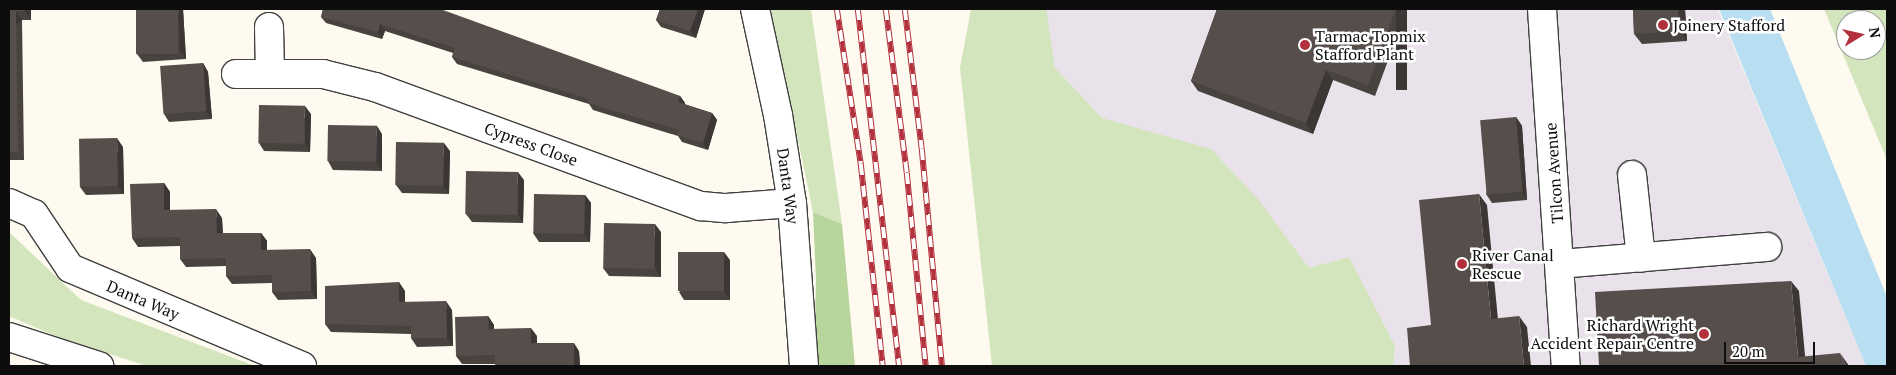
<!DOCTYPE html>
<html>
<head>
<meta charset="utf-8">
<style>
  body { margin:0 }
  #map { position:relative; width:1896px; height:375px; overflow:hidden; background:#fefaef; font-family:"PT Serif",serif }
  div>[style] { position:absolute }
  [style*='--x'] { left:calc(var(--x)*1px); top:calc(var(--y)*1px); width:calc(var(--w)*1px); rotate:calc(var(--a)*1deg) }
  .industrial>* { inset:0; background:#eae2eb }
  .green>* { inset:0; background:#d3e5bc }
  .forest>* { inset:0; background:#b8d59c }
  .water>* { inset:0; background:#b8def1 }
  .roads { filter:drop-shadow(1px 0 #404040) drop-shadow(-1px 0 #404040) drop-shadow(0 1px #404040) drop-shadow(0 -1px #404040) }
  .minor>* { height:28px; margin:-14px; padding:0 14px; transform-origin:14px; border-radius:14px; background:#fff }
  .rail>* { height:5.5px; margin-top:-2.75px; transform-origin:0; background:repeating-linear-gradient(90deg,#fff 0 11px,#b2313d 0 22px); box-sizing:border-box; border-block:1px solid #b2313d }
  .wall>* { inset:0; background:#494340 }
  .shaded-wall>* { inset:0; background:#3c3734; transform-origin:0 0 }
  .building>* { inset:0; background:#554e4b; transform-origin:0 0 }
  .dots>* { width:14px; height:14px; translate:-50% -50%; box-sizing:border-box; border:2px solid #fff; border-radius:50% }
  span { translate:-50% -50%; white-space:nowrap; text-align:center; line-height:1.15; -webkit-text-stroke:5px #fff; paint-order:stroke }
  .poi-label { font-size:16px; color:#0d0d0d }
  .left { translate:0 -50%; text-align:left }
  .right { translate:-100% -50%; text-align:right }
  .street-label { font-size:16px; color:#0d0d0d }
  .frame { position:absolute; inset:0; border:10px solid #0d0d0d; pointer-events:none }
  .north { position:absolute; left:1836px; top:10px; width:50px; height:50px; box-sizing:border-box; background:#fff; border:1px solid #9e9e9e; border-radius:50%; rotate:81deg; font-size:14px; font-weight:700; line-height:20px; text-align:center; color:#0d0d0d }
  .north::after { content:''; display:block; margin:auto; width:18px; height:22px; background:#b2313d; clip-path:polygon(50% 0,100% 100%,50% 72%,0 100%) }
  .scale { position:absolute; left:1724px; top:342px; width:91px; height:22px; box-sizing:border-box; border:2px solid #0d0d0d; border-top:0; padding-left:6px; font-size:15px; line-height:18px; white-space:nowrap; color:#0d0d0d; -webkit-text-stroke:4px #fff; paint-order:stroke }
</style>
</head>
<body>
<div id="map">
  <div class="industrial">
    <div style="clip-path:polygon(1006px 9px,1718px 9px,1866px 366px,1289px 366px,1077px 329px)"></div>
  </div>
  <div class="green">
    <div style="clip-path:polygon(763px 9px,811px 9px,842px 224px,813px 212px,784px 72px)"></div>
    <div style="clip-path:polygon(971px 9px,1046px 9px,1055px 68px,1102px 118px,1211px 149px,1257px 198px,1309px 268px,1349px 257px,1395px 346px,1393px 366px,992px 366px,960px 68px)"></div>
    <div style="clip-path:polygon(evenodd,1824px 9px,1887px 9px,1887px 160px,1824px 9px,1846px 20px,1876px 20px,1876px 50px,1846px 50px,1846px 20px)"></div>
    <div style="clip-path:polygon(9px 232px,81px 300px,255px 366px,147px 366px,60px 338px,9px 316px)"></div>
  </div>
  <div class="forest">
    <div style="clip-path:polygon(813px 212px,842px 224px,855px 366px,814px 366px,816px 280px)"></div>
  </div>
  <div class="water">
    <div style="clip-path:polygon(1719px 9px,1770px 9px,1887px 297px,1887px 366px,1866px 366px)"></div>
  </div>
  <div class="roads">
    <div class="minor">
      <div style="--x:755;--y:9;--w:108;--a:77.8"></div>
      <div style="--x:778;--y:115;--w:89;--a:81"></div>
      <div style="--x:792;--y:203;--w:163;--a:85.8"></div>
      <div style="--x:1542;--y:9;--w:358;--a:86.2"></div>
      <div style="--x:269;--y:27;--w:47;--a:88.8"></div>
      <div style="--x:236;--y:74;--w:87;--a:0"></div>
      <div style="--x:323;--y:74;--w:54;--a:14"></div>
      <div style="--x:375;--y:87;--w:347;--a:20.1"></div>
      <div style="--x:701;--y:206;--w:25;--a:5"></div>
      <div style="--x:726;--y:208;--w:66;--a:-4.3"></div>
      <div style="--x:1632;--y:175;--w:83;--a:83.8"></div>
      <div style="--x:9;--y:203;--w:27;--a:24"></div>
      <div style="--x:34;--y:214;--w:65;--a:56.3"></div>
      <div style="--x:70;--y:268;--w:252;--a:22.9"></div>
      <div style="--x:1560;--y:264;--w:208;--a:-4.7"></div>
      <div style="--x:9;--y:337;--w:95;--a:17.9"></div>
    </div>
  </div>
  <div class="rail">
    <div style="--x:837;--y:9;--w:157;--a:81.2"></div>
    <div style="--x:861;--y:164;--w:203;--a:83.8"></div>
    <div style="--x:858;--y:9;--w:359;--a:83.4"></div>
    <div style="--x:886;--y:9;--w:165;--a:82.7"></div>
    <div style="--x:907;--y:173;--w:194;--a:84.4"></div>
    <div style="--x:905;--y:9;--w:141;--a:83.1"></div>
    <div style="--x:922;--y:149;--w:218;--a:84.7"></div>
  </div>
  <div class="wall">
    <div style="clip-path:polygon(9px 9px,31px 9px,31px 20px,22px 20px,24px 160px,9px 160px)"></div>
    <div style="clip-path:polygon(183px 9px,186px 59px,143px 62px,137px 54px)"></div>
    <div style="clip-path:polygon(323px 9px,680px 96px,685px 103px,684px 104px,712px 113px,717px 120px,708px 150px,682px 142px,678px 136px,593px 110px,589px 104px,457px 64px,452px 57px,453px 53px,385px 31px,382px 39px,326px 23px,321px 17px)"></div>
    <div style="clip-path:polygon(660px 9px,705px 9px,696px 38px,661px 27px,656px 20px)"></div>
    <div style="clip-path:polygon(1217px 9px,1407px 9px,1375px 96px,1333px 80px,1313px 134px,1198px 91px,1191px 81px)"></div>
    <div style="clip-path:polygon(1633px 9px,1685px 9px,1687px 41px,1642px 44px,1634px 34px)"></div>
    <div style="clip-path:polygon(203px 63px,208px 72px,212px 119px,169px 122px,164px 114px)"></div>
    <div style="clip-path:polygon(311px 114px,310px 152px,264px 151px,259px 143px)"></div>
    <div style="clip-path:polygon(1516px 117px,1522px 126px,1527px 200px,1492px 203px,1486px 194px)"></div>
    <div style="clip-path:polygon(382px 134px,382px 171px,333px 170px,328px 161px)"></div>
    <div style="clip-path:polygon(123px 147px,124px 194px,86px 195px,80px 187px)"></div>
    <div style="clip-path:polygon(450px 151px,449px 194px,402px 193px,396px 185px)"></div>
    <div style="clip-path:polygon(524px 180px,523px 223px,472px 222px,466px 214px)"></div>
    <div style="clip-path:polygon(164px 183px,170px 192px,170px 210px,222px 218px,223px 233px,261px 233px,267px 241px,267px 250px,316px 258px,317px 299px,278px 300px,272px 292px,272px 283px,232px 284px,226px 276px,226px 266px,186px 267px,180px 259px,180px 246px,138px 247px,132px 238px)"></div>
    <div style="clip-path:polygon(585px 195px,591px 203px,590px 242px,539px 242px,533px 233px)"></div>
    <div style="clip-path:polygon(661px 232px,661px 277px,609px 276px,603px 268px)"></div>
    <div style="clip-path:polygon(730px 260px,730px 300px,684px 300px,679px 292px)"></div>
    <div style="clip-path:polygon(405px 291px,405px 302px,452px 310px,453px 346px,417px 347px,411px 338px,411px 334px,331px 332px,325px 324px)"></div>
    <div style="clip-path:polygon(488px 316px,494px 325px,494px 329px,537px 336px,537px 343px,579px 351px,580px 366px,495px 366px,495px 364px,462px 364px,456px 356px)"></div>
  </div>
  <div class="shaded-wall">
    <div style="clip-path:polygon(25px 9px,31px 9px,31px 20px,25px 11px)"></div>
    <div style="clip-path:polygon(178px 9px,183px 9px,186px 59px,180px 51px)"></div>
    <div style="clip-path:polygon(698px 9px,705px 9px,696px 38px,690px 31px)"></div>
    <div style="left:1396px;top:9px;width:11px;height:81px"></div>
    <div style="clip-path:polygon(1678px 9px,1685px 9px,1687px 41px,1680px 31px)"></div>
    <div style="left:16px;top:11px;width:11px;height:141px;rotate:56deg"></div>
    <div style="clip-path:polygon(380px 24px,385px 31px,382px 39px,378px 32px)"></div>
    <div style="clip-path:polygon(203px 63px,208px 72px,212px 119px,206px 111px)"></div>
    <div style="clip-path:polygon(1326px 70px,1333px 80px,1313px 134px,1306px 123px)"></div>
    <div style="clip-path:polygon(680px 96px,685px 103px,683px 109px,678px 102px)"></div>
    <div style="clip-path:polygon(305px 106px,311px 114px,310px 152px,305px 144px)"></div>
    <div style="clip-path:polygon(712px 113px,717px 120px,708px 150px,703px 143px)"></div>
    <div style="clip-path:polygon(1516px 117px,1522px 126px,1527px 200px,1522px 192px)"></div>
    <div style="clip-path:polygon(377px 126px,382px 134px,382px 171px,376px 162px)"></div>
    <div style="clip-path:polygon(117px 138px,123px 147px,124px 194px,118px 186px)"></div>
    <div style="clip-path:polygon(444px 143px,450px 151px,449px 194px,443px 186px)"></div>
    <div style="clip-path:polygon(518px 172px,524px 180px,523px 223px,518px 214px)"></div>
    <div style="clip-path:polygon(164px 183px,170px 192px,170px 219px,164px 210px)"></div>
    <div style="clip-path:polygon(1479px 194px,1487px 205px,1499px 330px,1491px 319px)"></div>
    <div style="clip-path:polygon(585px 195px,591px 203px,590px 242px,584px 234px)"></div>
    <div style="clip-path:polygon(216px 209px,222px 218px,223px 242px,217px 233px)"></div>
    <div style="clip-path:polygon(655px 224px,661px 232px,661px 277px,655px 268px)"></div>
    <div style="clip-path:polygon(261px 233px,267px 241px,267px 259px,261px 250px)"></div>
    <div style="clip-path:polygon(310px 249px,316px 258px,317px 299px,311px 291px)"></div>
    <div style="clip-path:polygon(724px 252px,730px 260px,730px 300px,724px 291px)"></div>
    <div style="clip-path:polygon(1791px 281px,1799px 291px,1806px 366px,1798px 357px)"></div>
    <div style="clip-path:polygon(399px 282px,405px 291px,405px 311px,399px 302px)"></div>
    <div style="clip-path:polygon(446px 301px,452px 310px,453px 346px,447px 338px)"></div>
    <div style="clip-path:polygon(488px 316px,494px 325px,494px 337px,489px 329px)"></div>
    <div style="clip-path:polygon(1519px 316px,1527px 327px,1531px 366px,1524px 366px)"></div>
    <div style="clip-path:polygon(531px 328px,537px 336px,537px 352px,531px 343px)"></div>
    <div style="clip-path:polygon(574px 343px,579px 351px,580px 366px,574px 366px)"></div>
    <div style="clip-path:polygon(1840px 353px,1847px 363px,1849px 366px,1846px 366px)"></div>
  </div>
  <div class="building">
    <div style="clip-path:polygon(9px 9px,25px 9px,25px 11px,16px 11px,18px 152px,9px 152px)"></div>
    <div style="left:136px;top:9px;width:42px;height:45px"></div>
    <div style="clip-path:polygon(323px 9px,438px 9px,443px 10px,680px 96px,678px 102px,712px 113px,703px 143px,677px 135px,679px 130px,588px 103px,589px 99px,452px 57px,455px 48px,380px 24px,378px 32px,321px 17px)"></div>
    <div style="clip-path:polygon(660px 9px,698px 9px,690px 31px,656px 20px)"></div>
    <div style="clip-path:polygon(1217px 9px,1396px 9px,1368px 85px,1326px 70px,1306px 123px,1191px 81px)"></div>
    <div style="clip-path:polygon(1633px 9px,1678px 9px,1680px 31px,1634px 34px)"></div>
    <div style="left:203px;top:63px;width:48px;height:43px;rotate:86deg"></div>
    <div style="left:259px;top:105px;width:46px;height:38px;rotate:1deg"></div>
    <div style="left:1516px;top:117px;width:75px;height:36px;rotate:85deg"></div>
    <div style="left:328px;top:125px;width:49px;height:36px;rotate:1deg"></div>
    <div style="left:117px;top:138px;width:48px;height:38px;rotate:89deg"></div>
    <div style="left:396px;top:142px;width:48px;height:43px;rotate:1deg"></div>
    <div style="left:466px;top:171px;width:52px;height:43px;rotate:1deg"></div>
    <div style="clip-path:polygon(164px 183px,164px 210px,216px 209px,217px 233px,261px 233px,261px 250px,310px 249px,311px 291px,272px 292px,272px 275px,226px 276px,226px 258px,180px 259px,180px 237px,132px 238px,130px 184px)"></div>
    <div style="left:534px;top:194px;width:51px;height:39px;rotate:1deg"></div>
    <div style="clip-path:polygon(1479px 194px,1491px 319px,1519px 316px,1524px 366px,1410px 366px,1407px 328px,1431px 325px,1419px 200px)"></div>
    <div style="left:604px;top:223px;width:51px;height:45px;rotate:1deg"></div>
    <div style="left:724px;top:252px;width:39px;height:46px;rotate:90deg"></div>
    <div style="clip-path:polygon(1791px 281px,1798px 357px,1840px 353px,1846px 366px,1599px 366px,1595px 292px)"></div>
    <div style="clip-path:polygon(399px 282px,399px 302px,446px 301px,447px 338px,411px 338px,411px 326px,325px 324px,325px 286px)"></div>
    <div style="clip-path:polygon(488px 316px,489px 329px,531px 328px,531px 343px,574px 343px,574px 366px,495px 366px,495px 355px,456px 356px,455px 317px)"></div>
  </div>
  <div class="dots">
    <div style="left:1663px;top:25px;background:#b2313d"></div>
    <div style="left:1305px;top:45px;background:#b2313d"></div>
    <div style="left:1462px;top:264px;background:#b2313d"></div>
    <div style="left:1704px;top:334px;background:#b2313d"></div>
  </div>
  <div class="poi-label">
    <span class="left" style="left:1673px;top:25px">Joinery Stafford</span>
    <span class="left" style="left:1315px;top:45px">Tarmac Topmix<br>Stafford Plant</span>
    <span class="left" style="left:1472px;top:264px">River Canal<br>Rescue</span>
    <span class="right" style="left:1694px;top:334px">Richard Wright<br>Accident Repair Centre</span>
  </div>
  <div class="street-label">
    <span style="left:531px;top:144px;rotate:20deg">Cypress Close</span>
    <span style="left:1554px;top:173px;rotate:-94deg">Tilcon Avenue</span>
    <span style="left:788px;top:186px;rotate:82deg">Danta Way</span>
    <span style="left:143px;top:300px;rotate:23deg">Danta Way</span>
  </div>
  <div class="frame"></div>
  <div class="north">N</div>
  <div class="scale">20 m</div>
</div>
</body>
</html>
